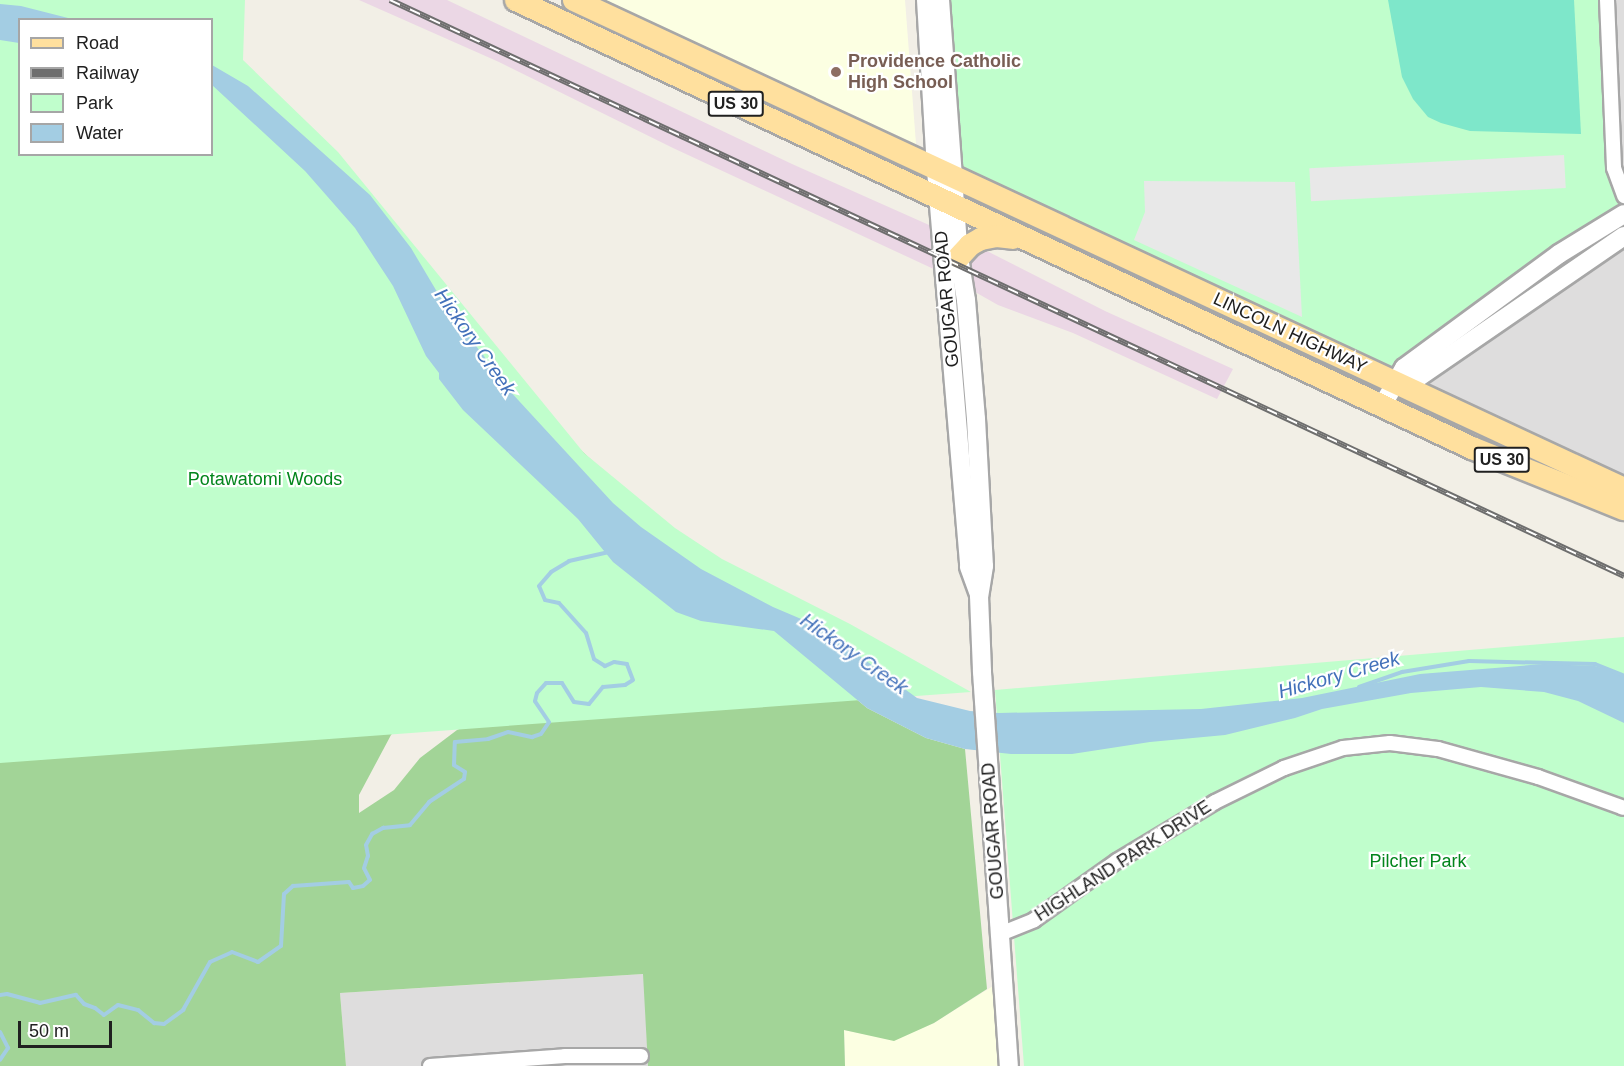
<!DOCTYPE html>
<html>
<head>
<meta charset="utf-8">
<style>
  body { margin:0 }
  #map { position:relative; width:1624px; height:1066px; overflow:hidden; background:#f2efe6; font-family:Arial,sans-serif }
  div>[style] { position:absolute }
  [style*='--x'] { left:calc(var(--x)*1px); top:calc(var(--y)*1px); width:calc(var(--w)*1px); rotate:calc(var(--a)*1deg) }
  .residential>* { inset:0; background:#dedddd }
  .industrial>* { inset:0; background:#ebd7e5 }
  .education>* { inset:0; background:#fcffe2 }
  .forest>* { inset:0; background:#a2d497 }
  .park>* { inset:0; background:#c0fecc }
  .pitch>* { inset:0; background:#7ee7ca }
  .parking>* { inset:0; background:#e8e8e8; transform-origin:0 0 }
  .water>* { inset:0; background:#a3cde3 }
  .stream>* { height:4px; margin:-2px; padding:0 2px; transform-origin:2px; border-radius:2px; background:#a3cde3 }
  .roads { filter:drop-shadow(2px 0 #a7a7a7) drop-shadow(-2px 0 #a7a7a7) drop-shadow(0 2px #a7a7a7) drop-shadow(0 -2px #a7a7a7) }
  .minor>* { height:14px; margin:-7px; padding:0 7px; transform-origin:7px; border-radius:7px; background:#fff }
  .tertiary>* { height:18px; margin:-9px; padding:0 9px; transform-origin:9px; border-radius:9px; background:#fff }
  .primary>* { height:22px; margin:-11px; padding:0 11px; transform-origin:11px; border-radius:11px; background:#ffe09e }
  .rail>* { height:6px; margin-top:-3px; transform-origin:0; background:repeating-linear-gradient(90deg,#fff 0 11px,#6e6e6e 0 22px); box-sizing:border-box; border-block:2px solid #6e6e6e }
  .dots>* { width:16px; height:16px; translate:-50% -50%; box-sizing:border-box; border:3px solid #fff; border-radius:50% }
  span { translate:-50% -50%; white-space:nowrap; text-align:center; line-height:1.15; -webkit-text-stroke:4.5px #fff; paint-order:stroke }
  .shield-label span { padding:2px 4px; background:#fff; border:2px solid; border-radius:4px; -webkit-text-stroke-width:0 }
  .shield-label { font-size:16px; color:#202020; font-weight:700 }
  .education-label { font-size:18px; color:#785e54; font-weight:700 }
  .left { translate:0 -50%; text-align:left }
  .street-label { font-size:18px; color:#202020 }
  .park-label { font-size:18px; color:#03851c }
  .water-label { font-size:20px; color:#4371ba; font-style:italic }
  .legend { position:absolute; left:18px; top:18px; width:195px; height:138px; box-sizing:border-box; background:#fff; border:2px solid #a6a6a6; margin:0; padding:8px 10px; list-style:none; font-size:18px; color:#202020 }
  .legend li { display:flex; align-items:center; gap:12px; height:30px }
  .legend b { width:30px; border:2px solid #a6a6a6 }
  .scale { position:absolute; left:18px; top:1021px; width:94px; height:27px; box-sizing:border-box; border:3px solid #202020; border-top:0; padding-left:8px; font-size:18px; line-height:21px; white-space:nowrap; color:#202020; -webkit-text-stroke:4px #fff; paint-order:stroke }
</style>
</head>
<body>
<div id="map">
  <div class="residential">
    <div style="clip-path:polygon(1602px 0,1624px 0,1624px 478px,1412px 386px,1601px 261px,1620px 207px,1609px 173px)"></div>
    <div style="clip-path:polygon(644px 974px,648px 1066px,346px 1066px,340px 993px)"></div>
  </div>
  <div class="industrial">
    <div style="clip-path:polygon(359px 0,447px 0,792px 164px,983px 249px,1105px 311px,1233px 369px,1217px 399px,1073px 333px,998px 305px,938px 271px,673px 148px,499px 62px)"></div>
  </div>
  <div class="education">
    <div style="clip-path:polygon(605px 0,905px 0,916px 144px)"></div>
    <div style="clip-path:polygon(993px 986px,998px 1066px,845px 1066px,844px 1030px,894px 1040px,934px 1023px)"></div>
  </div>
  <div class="forest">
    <div style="clip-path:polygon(evenodd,0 40px,20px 154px,212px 154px,379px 261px,774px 631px,867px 708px,926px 738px,965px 749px,987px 989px,934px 1023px,894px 1041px,844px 1030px,845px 1066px,648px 1066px,643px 974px,340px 993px,346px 1066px,0 1066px,0 40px,509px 706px,457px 730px,420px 758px,394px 790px,359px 813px,359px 795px,391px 735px,404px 720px,509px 706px)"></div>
  </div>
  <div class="park">
    <div style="clip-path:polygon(evenodd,0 0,245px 0,243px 60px,338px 152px,584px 453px,675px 528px,722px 559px,850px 624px,971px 692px,0 763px,0 0,20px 20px,212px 20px,212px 154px,20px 154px,20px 20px)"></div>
    <div style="clip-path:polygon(941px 0,1602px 0,1609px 173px,1620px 207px,1396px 375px,959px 174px)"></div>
    <div style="clip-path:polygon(1624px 637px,1624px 1066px,1024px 1066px,995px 690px)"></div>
  </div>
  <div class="pitch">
    <div style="clip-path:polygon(1388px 0,1574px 0,1581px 134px,1470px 131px,1441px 123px,1428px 117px,1413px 99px,1402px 77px)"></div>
  </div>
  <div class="parking">
    <div style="left:1564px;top:155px;width:33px;height:255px;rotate:87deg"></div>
    <div style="clip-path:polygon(1144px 181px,1295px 182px,1302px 317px,1134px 240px,1145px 212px)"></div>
  </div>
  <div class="water">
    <div style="clip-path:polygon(0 4px,21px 6px,72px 19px,20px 20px,19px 43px,0 40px)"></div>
    <div style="clip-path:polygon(212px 65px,248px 86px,370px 195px,411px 248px,449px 312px,484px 356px,496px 376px,613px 503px,641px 527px,701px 569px,773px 607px,820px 627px,917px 698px,970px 711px,999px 713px,1201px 709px,1302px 698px,1420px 674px,1544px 664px,1595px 666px,1624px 675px,1624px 723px,1578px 701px,1544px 692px,1481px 687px,1411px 693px,1322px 709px,1295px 718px,1225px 735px,1150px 742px,1072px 754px,1011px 754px,965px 749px,926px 738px,867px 708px,774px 631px,701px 621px,676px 612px,613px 562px,578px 519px,463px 410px,439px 379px,439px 373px,426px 356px,393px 286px,355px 228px,305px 171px,212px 85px)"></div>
  </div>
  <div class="stream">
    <div style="--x:1359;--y:687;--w:46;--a:-19.2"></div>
    <div style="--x:1402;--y:672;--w:68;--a:-9.3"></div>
    <div style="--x:1469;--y:661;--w:126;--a:1.4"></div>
    <div style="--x:1595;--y:664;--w:31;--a:22"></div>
    <div style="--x:0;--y:995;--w:7;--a:-8"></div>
    <div style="--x:7;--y:994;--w:34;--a:15"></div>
    <div style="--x:40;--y:1003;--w:37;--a:-13"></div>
    <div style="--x:76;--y:995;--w:12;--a:48"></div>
    <div style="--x:84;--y:1004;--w:12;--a:20"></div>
    <div style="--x:95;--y:1008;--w:11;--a:38"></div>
    <div style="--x:104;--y:1015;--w:17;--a:-36"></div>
    <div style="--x:118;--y:1005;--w:21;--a:14"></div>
    <div style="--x:138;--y:1010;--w:21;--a:39"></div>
    <div style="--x:154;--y:1023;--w:10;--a:6"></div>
    <div style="--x:164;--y:1024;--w:24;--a:-36"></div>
    <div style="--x:183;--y:1010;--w:55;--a:-60.6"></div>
    <div style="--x:210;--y:962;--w:24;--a:-24"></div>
    <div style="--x:232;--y:952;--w:28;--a:21"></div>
    <div style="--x:258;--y:962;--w:28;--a:-35"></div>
    <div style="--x:281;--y:946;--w:52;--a:-86.7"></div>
    <div style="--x:284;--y:894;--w:12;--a:-42"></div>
    <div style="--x:293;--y:886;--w:56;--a:-4.1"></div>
    <div style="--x:349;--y:882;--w:7;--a:56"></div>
    <div style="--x:353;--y:888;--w:10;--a:-11"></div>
    <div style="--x:363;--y:886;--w:9;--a:-41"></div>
    <div style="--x:370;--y:880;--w:13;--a:-117"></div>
    <div style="--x:364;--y:868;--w:13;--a:-72"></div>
    <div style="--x:368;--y:856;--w:11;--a:-100"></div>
    <div style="--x:366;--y:845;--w:13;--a:-61"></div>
    <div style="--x:372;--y:834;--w:13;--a:-29"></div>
    <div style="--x:383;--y:828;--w:27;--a:-6"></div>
    <div style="--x:410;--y:825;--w:30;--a:-50"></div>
    <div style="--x:429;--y:802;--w:42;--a:-33.3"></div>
    <div style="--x:464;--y:779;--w:7;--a:-82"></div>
    <div style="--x:465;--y:772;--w:13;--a:-148"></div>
    <div style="--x:454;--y:765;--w:23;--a:-88"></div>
    <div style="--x:455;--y:742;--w:33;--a:-5"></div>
    <div style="--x:488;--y:739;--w:21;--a:-19"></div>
    <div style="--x:508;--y:732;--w:25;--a:12"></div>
    <div style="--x:532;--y:737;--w:9;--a:-18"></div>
    <div style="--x:541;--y:734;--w:14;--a:-56"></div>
    <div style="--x:549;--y:722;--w:25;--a:-124"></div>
    <div style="--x:535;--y:701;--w:8;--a:-76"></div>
    <div style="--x:537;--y:693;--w:13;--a:-48"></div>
    <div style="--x:546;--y:683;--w:16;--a:0"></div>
    <div style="--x:562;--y:683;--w:22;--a:58"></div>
    <div style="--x:574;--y:702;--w:15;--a:8"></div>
    <div style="--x:589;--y:704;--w:22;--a:-51"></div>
    <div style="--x:603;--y:687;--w:22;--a:-5"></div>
    <div style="--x:625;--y:685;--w:9;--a:-32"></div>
    <div style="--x:633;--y:680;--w:17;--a:-111"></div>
    <div style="--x:627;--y:664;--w:13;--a:-171"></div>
    <div style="--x:614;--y:662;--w:10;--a:156"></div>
    <div style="--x:605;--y:666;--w:13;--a:-148"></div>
    <div style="--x:594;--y:659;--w:27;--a:-107"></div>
    <div style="--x:586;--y:633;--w:40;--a:-132"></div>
    <div style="--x:559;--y:603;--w:14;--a:-168"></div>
    <div style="--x:545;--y:600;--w:15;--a:-113"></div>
    <div style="--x:539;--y:586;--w:18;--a:-49"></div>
    <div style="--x:551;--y:572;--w:21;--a:-31"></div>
    <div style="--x:569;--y:561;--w:41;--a:-12.7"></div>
    <div style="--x:0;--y:1032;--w:18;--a:63"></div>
    <div style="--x:8;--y:1048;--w:14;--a:124"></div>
  </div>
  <div class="roads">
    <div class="minor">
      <div style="--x:1607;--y:0;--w:168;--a:87.6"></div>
      <div style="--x:1614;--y:168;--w:30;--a:70"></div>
      <div style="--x:1000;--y:934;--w:37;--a:-22"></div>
      <div style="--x:1034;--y:920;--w:102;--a:-35.4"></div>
      <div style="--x:1117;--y:861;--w:114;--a:-31"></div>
      <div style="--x:1215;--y:802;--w:77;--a:-26.2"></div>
      <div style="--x:1284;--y:768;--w:62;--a:-18.7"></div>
      <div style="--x:1343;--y:748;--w:47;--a:-6.1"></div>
      <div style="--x:1390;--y:743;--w:48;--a:7.1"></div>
      <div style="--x:1438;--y:749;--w:104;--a:15.6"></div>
      <div style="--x:1538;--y:777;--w:91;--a:19.8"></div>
      <div style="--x:430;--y:1066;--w:135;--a:-4.2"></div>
      <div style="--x:565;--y:1056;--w:76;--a:0"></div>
    </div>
    <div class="tertiary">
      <div style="--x:926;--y:0;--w:170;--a:86.6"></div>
      <div style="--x:936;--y:170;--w:398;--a:85.2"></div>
      <div style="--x:969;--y:567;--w:29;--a:70"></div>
      <div style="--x:940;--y:0;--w:258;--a:85.8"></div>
      <div style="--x:959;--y:257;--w:44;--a:80.8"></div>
      <div style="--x:966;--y:300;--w:119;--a:85.2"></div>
      <div style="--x:976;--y:419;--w:147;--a:86.9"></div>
      <div style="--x:984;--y:566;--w:30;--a:99"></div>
      <div style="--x:979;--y:596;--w:76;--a:87.7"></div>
      <div style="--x:982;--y:672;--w:395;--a:86.1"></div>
      <div style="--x:1396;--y:383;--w:17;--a:-7"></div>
      <div style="--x:1413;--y:381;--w:256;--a:-34.5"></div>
      <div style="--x:1382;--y:406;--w:44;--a:-59.9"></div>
      <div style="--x:1404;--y:368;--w:192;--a:-36.3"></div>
      <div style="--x:1559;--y:254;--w:76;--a:-31.6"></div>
    </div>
    <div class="primary">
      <div style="--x:516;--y:0;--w:1056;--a:25.11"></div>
      <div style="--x:1472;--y:448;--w:164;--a:21.9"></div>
      <div style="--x:574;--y:0;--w:1158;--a:24.97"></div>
      <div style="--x:959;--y:257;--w:16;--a:-47"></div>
      <div style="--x:970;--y:245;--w:13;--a:-29"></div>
      <div style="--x:981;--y:239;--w:16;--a:-11"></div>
      <div style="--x:997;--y:236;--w:16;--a:7"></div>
    </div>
  </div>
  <div class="rail">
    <div style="--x:390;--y:0;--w:1362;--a:25.02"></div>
  </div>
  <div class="dots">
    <div style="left:836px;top:72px;background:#8d6e63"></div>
  </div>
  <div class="shield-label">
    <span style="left:736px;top:104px">US 30</span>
    <span style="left:1502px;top:460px">US 30</span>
  </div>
  <div class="education-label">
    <span class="left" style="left:848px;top:72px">Providence Catholic<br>High School</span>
  </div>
  <div class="street-label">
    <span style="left:947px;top:299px;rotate:-95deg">GOUGAR ROAD</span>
    <span style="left:1290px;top:333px;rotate:25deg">LINCOLN HIGHWAY</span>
    <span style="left:993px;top:831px;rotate:-94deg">GOUGAR ROAD</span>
    <span style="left:1123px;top:861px;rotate:-33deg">HIGHLAND PARK DRIVE</span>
  </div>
  <div class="park-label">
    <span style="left:265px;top:479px">Potawatomi Woods</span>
    <span style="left:1418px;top:861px">Pilcher Park</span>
  </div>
  <div class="water-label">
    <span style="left:475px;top:342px;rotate:55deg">Hickory Creek</span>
    <span style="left:854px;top:654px;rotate:35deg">Hickory Creek</span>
    <span style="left:1339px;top:675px;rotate:-16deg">Hickory Creek</span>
  </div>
  <ul class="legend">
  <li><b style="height:8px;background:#ffe09e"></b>Road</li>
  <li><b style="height:8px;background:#6e6e6e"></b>Railway</li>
  <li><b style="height:16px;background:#c0fecc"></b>Park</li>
  <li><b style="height:16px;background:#a3cde3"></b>Water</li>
  </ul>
  <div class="scale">50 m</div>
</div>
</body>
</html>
